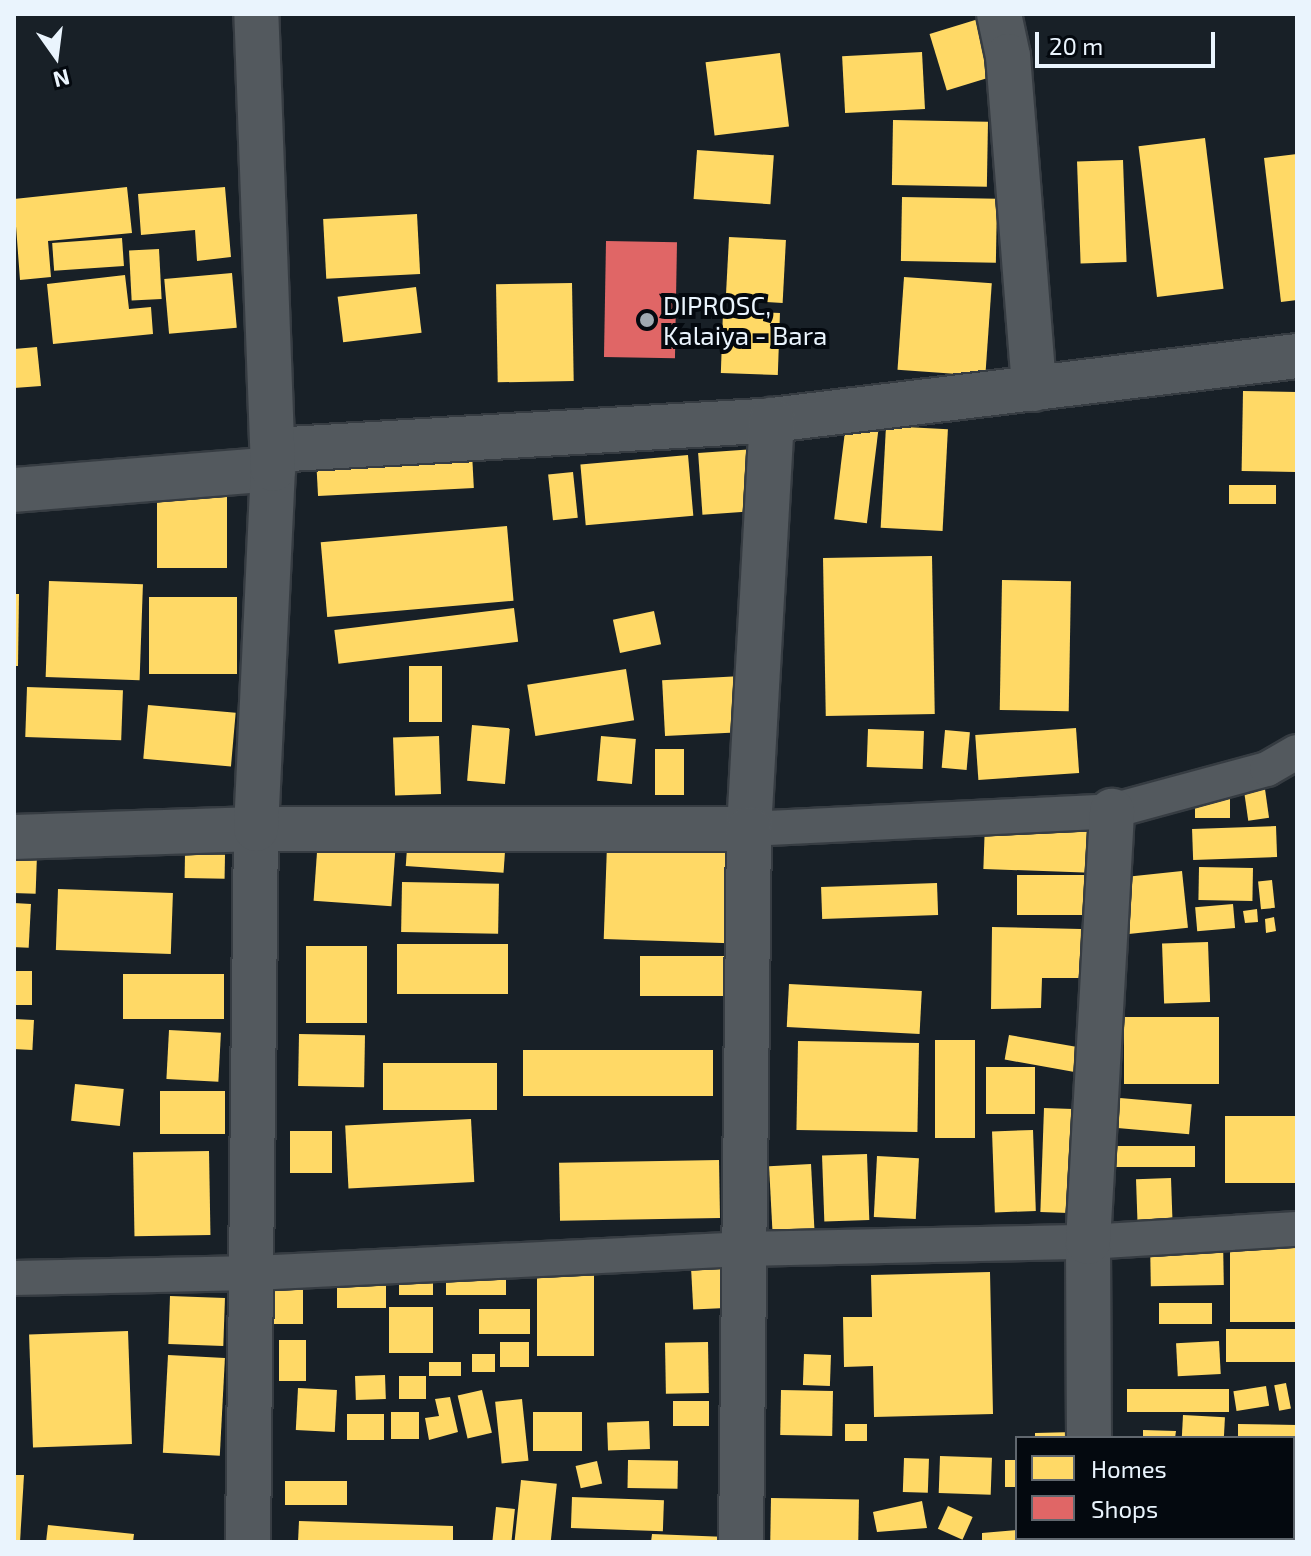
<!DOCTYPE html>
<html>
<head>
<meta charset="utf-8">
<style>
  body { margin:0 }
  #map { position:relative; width:1311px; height:1556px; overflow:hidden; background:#182027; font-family:"Exo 2",sans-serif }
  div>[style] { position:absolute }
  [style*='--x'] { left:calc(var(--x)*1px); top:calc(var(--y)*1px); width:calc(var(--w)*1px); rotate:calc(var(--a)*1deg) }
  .homes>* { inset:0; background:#ffd966; transform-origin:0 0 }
  .shops>* { inset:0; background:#e06666; transform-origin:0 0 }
  .roads { filter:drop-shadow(2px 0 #363c42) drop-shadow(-2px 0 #363c42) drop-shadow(0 2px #363c42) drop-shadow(0 -2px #363c42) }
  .lane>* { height:34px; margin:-17px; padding:0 17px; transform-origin:17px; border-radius:17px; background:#53595e }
  .street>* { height:44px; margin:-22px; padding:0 22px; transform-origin:22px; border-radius:22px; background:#53595e }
  .dots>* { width:22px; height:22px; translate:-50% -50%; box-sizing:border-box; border:4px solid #04090f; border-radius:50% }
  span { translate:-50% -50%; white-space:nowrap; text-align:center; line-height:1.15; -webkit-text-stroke:8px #04090f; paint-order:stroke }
  .poi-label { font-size:26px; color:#eaf4fd }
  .left { translate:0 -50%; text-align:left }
  .frame { position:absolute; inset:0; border:16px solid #eaf4fd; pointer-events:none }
  .legend { position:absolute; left:1015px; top:1436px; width:280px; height:104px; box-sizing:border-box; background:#04090f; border:2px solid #60676e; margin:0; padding:10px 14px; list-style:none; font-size:24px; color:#eaf4fd }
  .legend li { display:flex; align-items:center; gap:16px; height:40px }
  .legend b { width:40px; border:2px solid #60676e }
  .north { position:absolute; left:16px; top:16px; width:80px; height:80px; -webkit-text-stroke:6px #04090f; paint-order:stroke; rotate:166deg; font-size:22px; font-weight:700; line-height:32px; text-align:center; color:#eaf4fd }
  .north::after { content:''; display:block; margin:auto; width:28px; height:36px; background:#eaf4fd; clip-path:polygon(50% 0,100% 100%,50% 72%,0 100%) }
  .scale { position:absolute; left:1035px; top:32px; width:180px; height:36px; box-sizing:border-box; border:4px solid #eaf4fd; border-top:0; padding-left:10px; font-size:24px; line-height:28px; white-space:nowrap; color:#eaf4fd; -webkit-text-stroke:6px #04090f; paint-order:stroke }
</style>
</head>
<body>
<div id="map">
  <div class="homes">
    <div style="left:985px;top:17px;width:59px;height:58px;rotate:73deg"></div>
    <div style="left:922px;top:52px;width:57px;height:80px;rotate:87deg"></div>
    <div style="left:780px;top:53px;width:74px;height:75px;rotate:83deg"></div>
    <div style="left:893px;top:120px;width:95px;height:65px;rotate:1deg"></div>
    <div style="left:1205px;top:138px;width:152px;height:67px;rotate:83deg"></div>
    <div style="left:697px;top:150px;width:77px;height:49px;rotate:4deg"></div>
    <div style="clip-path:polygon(1297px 154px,1297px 300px,1281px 302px,1264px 158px)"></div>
    <div style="left:1123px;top:160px;width:102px;height:46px;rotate:88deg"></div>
    <div style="clip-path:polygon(127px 187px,132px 233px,48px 241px,51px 277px,20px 280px,14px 199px)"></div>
    <div style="clip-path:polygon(225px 187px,231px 257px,197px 261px,195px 230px,141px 235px,138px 194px)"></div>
    <div style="left:902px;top:197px;width:95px;height:64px;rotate:1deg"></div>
    <div style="left:417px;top:214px;width:60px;height:94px;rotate:87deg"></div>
    <div style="left:729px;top:237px;width:57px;height:63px;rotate:3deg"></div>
    <div style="left:122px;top:238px;width:28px;height:70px;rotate:86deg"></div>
    <div style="left:159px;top:249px;width:50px;height:30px;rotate:87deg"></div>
    <div style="left:232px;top:273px;width:55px;height:68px;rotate:85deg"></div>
    <div style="clip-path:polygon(125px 275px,129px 309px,151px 307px,153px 334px,53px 344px,47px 284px)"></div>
    <div style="left:904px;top:277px;width:88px;height:93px;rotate:4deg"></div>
    <div style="left:572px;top:283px;width:98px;height:76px;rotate:89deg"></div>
    <div style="left:416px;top:287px;width:46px;height:79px;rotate:83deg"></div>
    <div style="left:723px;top:311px;width:57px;height:62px;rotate:2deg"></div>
    <div style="clip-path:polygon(37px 347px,41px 386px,14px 388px,14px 349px)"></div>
    <div style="left:1243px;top:391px;width:54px;height:80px;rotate:1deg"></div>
    <div style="left:846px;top:423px;width:33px;height:97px;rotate:7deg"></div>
    <div style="left:886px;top:426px;width:62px;height:102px;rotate:3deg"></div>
    <div style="left:755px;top:449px;width:62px;height:57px;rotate:86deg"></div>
    <div style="left:472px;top:453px;width:35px;height:156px;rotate:87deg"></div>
    <div style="left:688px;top:455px;width:61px;height:108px;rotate:85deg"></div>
    <div style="left:573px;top:472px;width:46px;height:25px;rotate:84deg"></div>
    <div style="left:1229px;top:485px;width:47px;height:19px"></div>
    <div style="left:157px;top:488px;width:70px;height:80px"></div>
    <div style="left:507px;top:526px;width:75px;height:187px;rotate:85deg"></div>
    <div style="left:932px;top:556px;width:158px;height:109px;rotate:89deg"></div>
    <div style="left:1002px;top:580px;width:69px;height:130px;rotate:1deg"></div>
    <div style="left:49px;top:581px;width:94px;height:96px;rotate:2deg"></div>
    <div style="clip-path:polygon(14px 594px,19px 594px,18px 666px,14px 666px)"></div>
    <div style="left:149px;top:597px;width:88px;height:77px"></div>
    <div style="left:514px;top:608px;width:34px;height:181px;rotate:83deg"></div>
    <div style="left:654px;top:611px;width:34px;height:42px;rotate:78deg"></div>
    <div style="left:409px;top:666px;width:33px;height:56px"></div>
    <div style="left:626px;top:669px;width:52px;height:100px;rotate:81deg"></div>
    <div style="left:742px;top:676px;width:56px;height:80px;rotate:87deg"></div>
    <div style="left:27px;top:687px;width:96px;height:50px;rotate:2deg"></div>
    <div style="left:148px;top:705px;width:88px;height:54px;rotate:5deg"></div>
    <div style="left:472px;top:725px;width:38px;height:56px;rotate:5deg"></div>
    <div style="left:1076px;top:728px;width:45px;height:101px;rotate:86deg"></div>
    <div style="left:868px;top:729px;width:56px;height:38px;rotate:2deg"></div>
    <div style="left:945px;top:730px;width:25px;height:38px;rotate:5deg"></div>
    <div style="left:439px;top:736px;width:58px;height:46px;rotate:88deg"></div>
    <div style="left:601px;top:736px;width:35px;height:45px;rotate:5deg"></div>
    <div style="left:655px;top:749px;width:29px;height:46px"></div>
    <div style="left:1230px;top:789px;width:29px;height:35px;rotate:90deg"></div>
    <div style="left:1265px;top:789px;width:29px;height:21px;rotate:82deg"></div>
    <div style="left:985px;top:822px;width:114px;height:47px;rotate:2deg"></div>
    <div style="left:1276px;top:826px;width:31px;height:84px;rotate:88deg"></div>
    <div style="left:408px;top:834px;width:98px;height:32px;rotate:4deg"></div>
    <div style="left:318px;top:838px;width:78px;height:63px;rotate:4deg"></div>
    <div style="left:607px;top:845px;width:126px;height:94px;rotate:2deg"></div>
    <div style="left:14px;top:854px;width:23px;height:39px;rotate:2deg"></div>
    <div style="left:185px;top:854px;width:40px;height:24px;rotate:1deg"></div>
    <div style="left:1199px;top:867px;width:54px;height:33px;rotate:1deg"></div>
    <div style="left:1182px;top:871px;width:57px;height:62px;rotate:84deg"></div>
    <div style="left:1017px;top:875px;width:71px;height:40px"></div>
    <div style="left:1272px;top:880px;width:28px;height:14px;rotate:84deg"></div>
    <div style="left:402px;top:882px;width:97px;height:50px;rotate:1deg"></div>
    <div style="left:937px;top:883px;width:32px;height:116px;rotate:88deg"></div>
    <div style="left:58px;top:889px;width:115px;height:61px;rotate:2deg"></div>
    <div style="left:14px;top:903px;width:17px;height:44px;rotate:3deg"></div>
    <div style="left:1233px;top:904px;width:24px;height:38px;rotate:85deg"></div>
    <div style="clip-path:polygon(1257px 909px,1258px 922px,1245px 923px,1243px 911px)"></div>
    <div style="clip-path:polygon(1274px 917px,1276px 931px,1266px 933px,1265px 919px)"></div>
    <div style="clip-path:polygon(992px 927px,1081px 929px,1080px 978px,1042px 978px,1041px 1008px,991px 1009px)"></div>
    <div style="left:1208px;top:942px;width:60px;height:46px;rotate:88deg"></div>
    <div style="left:397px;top:944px;width:111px;height:50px"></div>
    <div style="left:306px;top:946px;width:61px;height:77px"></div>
    <div style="left:640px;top:956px;width:96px;height:40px"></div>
    <div style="left:14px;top:971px;width:18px;height:34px"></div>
    <div style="left:224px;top:974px;width:45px;height:101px;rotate:90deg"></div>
    <div style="left:789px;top:984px;width:133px;height:43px;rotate:3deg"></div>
    <div style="left:1124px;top:1017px;width:95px;height:67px"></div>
    <div style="left:14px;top:1019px;width:20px;height:30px;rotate:3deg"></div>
    <div style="left:169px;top:1030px;width:52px;height:49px;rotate:3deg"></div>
    <div style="left:299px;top:1034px;width:66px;height:52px;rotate:1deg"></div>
    <div style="left:1009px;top:1035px;width:78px;height:25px;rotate:10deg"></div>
    <div style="left:975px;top:1040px;width:98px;height:40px;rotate:90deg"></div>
    <div style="left:798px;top:1041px;width:121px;height:89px;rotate:1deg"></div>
    <div style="left:523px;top:1050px;width:190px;height:46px"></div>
    <div style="left:497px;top:1063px;width:47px;height:114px;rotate:90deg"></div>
    <div style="left:1035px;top:1067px;width:47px;height:49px;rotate:90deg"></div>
    <div style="left:75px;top:1084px;width:49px;height:37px;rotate:6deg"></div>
    <div style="left:160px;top:1091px;width:65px;height:43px"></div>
    <div style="left:1120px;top:1098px;width:72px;height:30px;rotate:5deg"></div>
    <div style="left:1044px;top:1108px;width:36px;height:104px;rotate:2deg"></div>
    <div style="left:1297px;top:1116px;width:67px;height:72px;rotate:90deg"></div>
    <div style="left:471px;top:1119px;width:63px;height:126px;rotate:87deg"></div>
    <div style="left:1033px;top:1130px;width:81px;height:41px;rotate:88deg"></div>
    <div style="left:290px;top:1131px;width:42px;height:42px"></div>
    <div style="left:1106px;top:1146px;width:89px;height:21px"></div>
    <div style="left:209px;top:1151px;width:84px;height:76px;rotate:89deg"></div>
    <div style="left:867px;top:1154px;width:66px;height:45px;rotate:88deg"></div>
    <div style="left:877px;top:1156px;width:42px;height:61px;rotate:3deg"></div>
    <div style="left:719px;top:1160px;width:58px;height:160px;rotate:89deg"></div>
    <div style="left:811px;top:1164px;width:66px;height:42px;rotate:87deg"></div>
    <div style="left:1171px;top:1178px;width:46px;height:35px;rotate:88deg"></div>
    <div style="left:1297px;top:1233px;width:89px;height:67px;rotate:90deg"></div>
    <div style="left:1223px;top:1238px;width:47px;height:73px;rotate:89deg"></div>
    <div style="left:723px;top:1266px;width:42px;height:32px;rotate:87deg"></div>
    <div style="left:537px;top:1269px;width:57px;height:87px"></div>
    <div style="clip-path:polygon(990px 1272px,993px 1414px,874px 1417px,873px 1366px,844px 1367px,843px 1317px,872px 1317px,871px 1275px)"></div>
    <div style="left:506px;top:1273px;width:22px;height:60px;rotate:90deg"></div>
    <div style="left:399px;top:1275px;width:34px;height:20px"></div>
    <div style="left:337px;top:1282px;width:49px;height:26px"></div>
    <div style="left:256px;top:1284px;width:47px;height:40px"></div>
    <div style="left:170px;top:1296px;width:55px;height:48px;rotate:2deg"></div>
    <div style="left:1212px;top:1303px;width:21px;height:53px;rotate:90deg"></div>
    <div style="left:389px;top:1307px;width:44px;height:46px"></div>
    <div style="left:479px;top:1309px;width:51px;height:25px"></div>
    <div style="left:1297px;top:1329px;width:33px;height:71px;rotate:90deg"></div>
    <div style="left:128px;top:1331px;width:113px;height:99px;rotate:88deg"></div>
    <div style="left:306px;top:1340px;width:41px;height:27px;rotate:90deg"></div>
    <div style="left:1219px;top:1341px;width:33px;height:43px;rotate:87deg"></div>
    <div style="left:500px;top:1342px;width:29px;height:25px"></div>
    <div style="left:708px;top:1342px;width:51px;height:43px;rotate:89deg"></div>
    <div style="left:472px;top:1354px;width:23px;height:18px"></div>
    <div style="left:804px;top:1354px;width:27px;height:31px;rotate:2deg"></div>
    <div style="left:168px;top:1355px;width:57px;height:98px;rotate:3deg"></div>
    <div style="left:429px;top:1362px;width:32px;height:14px"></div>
    <div style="left:385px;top:1375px;width:24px;height:30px;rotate:88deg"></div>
    <div style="left:399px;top:1376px;width:27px;height:23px"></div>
    <div style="left:1286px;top:1383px;width:26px;height:12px;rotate:79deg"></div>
    <div style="left:1266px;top:1386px;width:20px;height:33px;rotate:81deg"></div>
    <div style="left:298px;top:1388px;width:39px;height:42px;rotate:3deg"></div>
    <div style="left:1229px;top:1389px;width:23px;height:102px;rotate:90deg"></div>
    <div style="left:482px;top:1390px;width:44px;height:25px;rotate:77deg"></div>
    <div style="left:781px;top:1390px;width:52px;height:45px;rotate:1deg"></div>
    <div style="clip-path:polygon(450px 1397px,458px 1432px,429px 1440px,425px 1418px,439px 1416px,435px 1399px)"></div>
    <div style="left:522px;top:1399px;width:62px;height:27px;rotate:84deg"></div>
    <div style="left:709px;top:1401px;width:25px;height:36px;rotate:90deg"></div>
    <div style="left:391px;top:1412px;width:28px;height:27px"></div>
    <div style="left:582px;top:1412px;width:39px;height:49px;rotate:90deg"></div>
    <div style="left:384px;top:1414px;width:26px;height:37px;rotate:90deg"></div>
    <div style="left:1183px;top:1415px;width:42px;height:21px;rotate:3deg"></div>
    <div style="left:649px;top:1421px;width:28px;height:42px;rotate:88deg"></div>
    <div style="left:845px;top:1424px;width:22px;height:17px"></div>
    <div style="clip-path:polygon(1238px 1424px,1297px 1425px,1297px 1480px,1293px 1438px,1238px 1438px)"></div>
    <div style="clip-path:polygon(1143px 1430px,1176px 1431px,1175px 1438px,1143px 1438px)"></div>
    <div style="clip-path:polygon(1074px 1432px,1074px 1438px,1035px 1438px,1035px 1433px)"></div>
    <div style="left:940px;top:1456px;width:52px;height:37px;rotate:2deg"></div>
    <div style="left:904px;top:1458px;width:25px;height:34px;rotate:2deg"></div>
    <div style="left:628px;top:1460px;width:50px;height:28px;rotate:1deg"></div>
    <div style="left:1005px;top:1460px;width:12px;height:27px"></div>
    <div style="left:597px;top:1461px;width:23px;height:22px;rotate:77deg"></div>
    <div style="clip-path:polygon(14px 1475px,24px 1475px,20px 1542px,14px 1542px)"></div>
    <div style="left:521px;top:1480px;width:36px;height:61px;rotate:6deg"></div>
    <div style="left:347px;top:1481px;width:24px;height:62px;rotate:90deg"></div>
    <div style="left:572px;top:1497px;width:92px;height:31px;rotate:2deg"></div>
    <div style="left:771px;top:1498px;width:88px;height:44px;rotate:1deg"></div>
    <div style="clip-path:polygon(922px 1501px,927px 1528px,877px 1532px,873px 1512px)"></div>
    <div style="clip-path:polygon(1293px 1503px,1297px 1542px,1211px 1542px,1293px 1538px)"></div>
    <div style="left:948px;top:1506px;width:27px;height:25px;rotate:24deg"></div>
    <div style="left:496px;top:1507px;width:19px;height:35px;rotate:6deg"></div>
    <div style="clip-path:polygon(299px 1521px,453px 1526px,453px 1542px,298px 1542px)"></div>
    <div style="clip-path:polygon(48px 1525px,134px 1534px,133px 1542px,46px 1542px)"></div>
    <div style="clip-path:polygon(1017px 1530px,1017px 1538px,1076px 1542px,982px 1542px,982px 1533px)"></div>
    <div style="clip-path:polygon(652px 1534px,727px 1537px,726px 1542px,651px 1542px)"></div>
  </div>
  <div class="shops">
    <div style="left:606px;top:241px;width:71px;height:116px;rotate:1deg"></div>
  </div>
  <div class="roads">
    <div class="lane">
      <div style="--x:749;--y:829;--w:363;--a:-2.8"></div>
      <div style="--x:1112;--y:811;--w:161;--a:-15.2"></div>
      <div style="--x:1267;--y:769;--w:34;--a:-30"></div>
      <div style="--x:14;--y:1278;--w:240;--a:-1.2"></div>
      <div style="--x:254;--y:1273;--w:489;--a:-2.8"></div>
      <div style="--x:742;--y:1249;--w:346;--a:-1.2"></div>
      <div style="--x:1088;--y:1242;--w:209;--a:-3.6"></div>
    </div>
    <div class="street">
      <div style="--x:999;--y:14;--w:43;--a:77.9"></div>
      <div style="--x:1008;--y:56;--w:334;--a:85.5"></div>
      <div style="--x:273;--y:450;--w:500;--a:-3.4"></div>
      <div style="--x:772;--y:420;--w:529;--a:-6.95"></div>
      <div style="--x:14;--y:490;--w:260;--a:-4.6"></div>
      <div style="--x:14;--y:837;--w:242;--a:-1.9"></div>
      <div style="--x:256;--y:829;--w:493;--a:0"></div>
      <div style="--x:749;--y:829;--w:410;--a:-86.8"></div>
      <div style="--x:1089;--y:1438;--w:196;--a:-90.3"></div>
      <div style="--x:1088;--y:1242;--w:432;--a:-86.8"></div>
      <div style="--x:1090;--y:1538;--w:4;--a:90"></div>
      <div style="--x:248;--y:1542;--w:713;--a:-89.36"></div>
      <div style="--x:256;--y:829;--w:360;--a:-87.3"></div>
      <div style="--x:273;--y:469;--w:455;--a:-92.1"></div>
      <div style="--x:741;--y:1542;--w:713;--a:-89.36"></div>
    </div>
  </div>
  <div class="dots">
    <div style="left:647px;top:320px;background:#a0aab2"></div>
  </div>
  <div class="poi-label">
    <span class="left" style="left:663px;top:320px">DIPROSC,<br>Kalaiya - Bara</span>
  </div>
  <div class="frame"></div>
  <ul class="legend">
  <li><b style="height:22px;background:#ffd966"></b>Homes</li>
  <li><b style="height:22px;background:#e06666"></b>Shops</li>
  </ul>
  <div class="north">N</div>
  <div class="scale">20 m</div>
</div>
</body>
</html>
